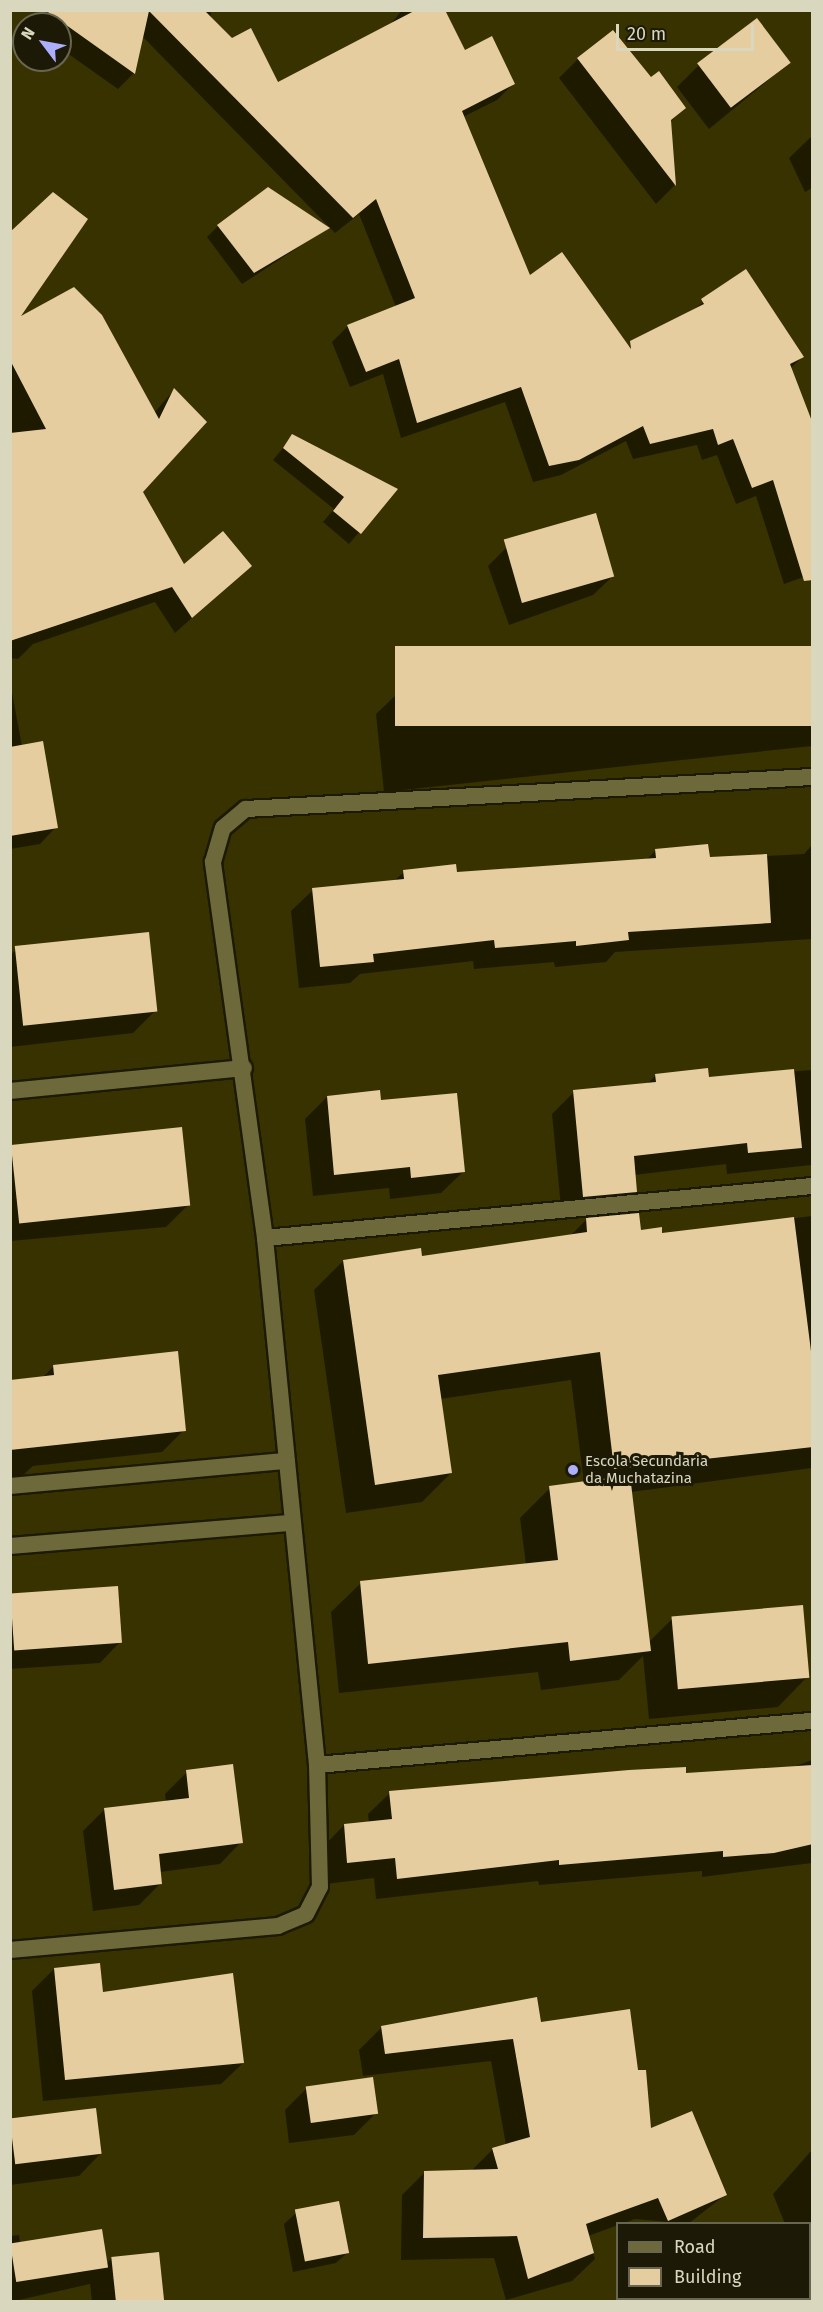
<!DOCTYPE html>
<html>
<head>
<meta charset="utf-8">
<style>
  body { margin:0 }
  #map { position:relative; width:823px; height:2312px; overflow:hidden; background:#383201; font-family:"Fira Sans",sans-serif }
  div>[style] { position:absolute }
  [style*='--x'] { left:calc(var(--x)*1px); top:calc(var(--y)*1px); width:calc(var(--w)*1px); rotate:calc(var(--a)*1deg) }
  .shadow>* { inset:0; background:#0007 }
  .building>* { inset:0; background:#e6cda0; transform-origin:0 0 }
  .roads { filter:drop-shadow(2px 0 #1d1a03) drop-shadow(-2px 0 #1d1a03) drop-shadow(0 2px #1d1a03) drop-shadow(0 -2px #1d1a03) }
  .minor>* { height:16px; margin:-8px; padding:0 8px; transform-origin:8px; border-radius:8px; background:#6e693b }
  .dots>* { width:16px; height:16px; translate:-50% -50%; box-sizing:border-box; border:3px solid #1c1a07; border-radius:50% }
  span { translate:-50% -50%; white-space:nowrap; text-align:center; line-height:1.15; -webkit-text-stroke:6px #1c1a07; paint-order:stroke }
  .poi-label { font-size:15px; color:#d9d7be }
  .left { translate:0 -50%; text-align:left }
  .frame { position:absolute; inset:0; border:12px solid #d9d7be; pointer-events:none }
  .legend { position:absolute; left:616px; top:2222px; width:195px; height:78px; box-sizing:border-box; background:#1c1a07; border:2px solid #686650; margin:0; padding:8px 10px; list-style:none; font-size:18px; color:#d9d7be }
  .legend li { display:flex; align-items:center; gap:12px; height:30px }
  .legend b { width:30px; border:2px solid #686650 }
  .north { position:absolute; left:12px; top:12px; width:60px; height:60px; box-sizing:border-box; background:#1c1a07; border:2px solid #686650; border-radius:50%; rotate:302deg; font-size:16px; font-weight:700; line-height:24px; text-align:center; color:#d9d7be }
  .north::after { content:''; display:block; margin:auto; width:21px; height:27px; background:#acaffb; clip-path:polygon(50% 0,100% 100%,50% 72%,0 100%) }
  .scale { position:absolute; left:616px; top:24px; width:138px; height:27px; box-sizing:border-box; border:3px solid #d9d7be; border-top:0; padding-left:8px; font-size:18px; line-height:21px; white-space:nowrap; color:#d9d7be; -webkit-text-stroke:4px #1c1a07; paint-order:stroke }
</style>
</head>
<body>
<div id="map">
  <div class="shadow">
    <div style="clip-path:polygon(65px 10px,211px 10px,210px 50px,277px 84px,389px 26px,402px 10px,444px 10px,464px 52px,513px 84px,497px 100px,463px 117px,529px 278px,627px 347px,689px 313px,745px 271px,802px 357px,790px 369px,812px 574px,784px 584px,756px 496px,736px 504px,717px 455px,702px 460px,697px 445px,633px 459px,626px 441px,561px 475px,533px 482px,505px 402px,401px 438px,383px 374px,350px 387px,332px 342px,348px 326px,396px 307px,359px 214px,335px 233px,142px 36px,134px 73px,118px 89px,60px 48px,56px 24px)"></div>
    <div style="clip-path:polygon(578px 59px,650px 79px,684px 108px,669px 123px,674px 186px,656px 204px,559px 78px)"></div>
    <div style="clip-path:polygon(789px 63px,709px 129px,677px 87px,699px 65px)"></div>
    <div style="clip-path:polygon(812px 136px,812px 188px,805px 192px,789px 158px)"></div>
    <div style="clip-path:polygon(218px 226px,328px 228px,242px 284px,207px 237px)"></div>
    <div style="clip-path:polygon(10px 234px,16px 321px,154px 413px,174px 390px,141px 492px,184px 566px,250px 566px,175px 633px,155px 602px,33px 644px,18px 659px,10px 658px)"></div>
    <div style="clip-path:polygon(293px 436px,396px 489px,349px 544px,323px 522px,334px 509px,273px 460px)"></div>
    <div style="clip-path:polygon(507px 547px,613px 576px,593px 595px,509px 625px,488px 566px)"></div>
    <div style="clip-path:polygon(812px 648px,812px 746px,384px 792px,376px 714px,398px 693px)"></div>
    <div style="clip-path:polygon(10px 682px,22px 746px,56px 827px,40px 844px,10px 849px)"></div>
    <div style="clip-path:polygon(812px 845px,812px 939px,615px 952px,606px 962px,555px 967px,554px 962px,474px 969px,473px 961px,360px 974px,350px 983px,299px 988px,291px 911px,313px 890px,394px 881px,404px 872px,455px 874px,645px 861px,656px 850px,708px 859px,804px 854px)"></div>
    <div style="clip-path:polygon(16px 950px,155px 1011px,133px 1033px,10px 1047px,10px 955px)"></div>
    <div style="clip-path:polygon(812px 1070px,812px 1165px,727px 1174px,726px 1164px,634px 1175px,636px 1192px,614px 1213px,562px 1218px,552px 1114px,574px 1092px,647px 1084px,656px 1075px,708px 1078px)"></div>
    <div style="clip-path:polygon(327px 1097px,379px 1102px,463px 1172px,441px 1193px,390px 1199px,389px 1188px,313px 1196px,305px 1119px)"></div>
    <div style="clip-path:polygon(10px 1144px,188px 1205px,166px 1227px,10px 1241px)"></div>
    <div style="clip-path:polygon(812px 1216px,812px 1468px,631px 1492px,648px 1643px,672px 1619px,807px 1677px,778px 1707px,649px 1719px,643px 1656px,619px 1680px,541px 1690px,538px 1672px,339px 1693px,331px 1612px,361px 1583px,526px 1565px,520px 1518px,550px 1488px,584px 1483px,571px 1380px,440px 1399px,451px 1473px,422px 1502px,346px 1513px,314px 1290px,343px 1261px,421px 1258px,570px 1236px,586px 1220px,661px 1235px)"></div>
    <div style="clip-path:polygon(54px 1366px,184px 1430px,162px 1452px,33px 1466px,21px 1477px,10px 1478px,10px 1380px,43px 1377px)"></div>
    <div style="clip-path:polygon(10px 1597px,120px 1642px,100px 1663px,10px 1669px)"></div>
    <div style="clip-path:polygon(812px 1760px,812px 1863px,702px 1877px,702px 1871px,539px 1885px,538px 1881px,376px 1899px,374px 1878px,326px 1884px,323px 1847px,344px 1825px,369px 1823px,368px 1814px,390px 1793px,793px 1767px)"></div>
    <div style="clip-path:polygon(187px 1772px,241px 1842px,220px 1864px,160px 1872px,161px 1883px,139px 1905px,93px 1911px,83px 1831px,105px 1809px,166px 1802px,165px 1794px)"></div>
    <div style="clip-path:polygon(54px 1969px,101px 1994px,243px 2063px,221px 2084px,43px 2101px,32px 1991px)"></div>
    <div style="clip-path:polygon(540px 2023px,637px 2072px,650px 2130px,725px 2195px,688px 2224px,635px 2219px,588px 2236px,595px 2259px,572px 2281px,506px 2300px,494px 2258px,401px 2260px,402px 2195px,424px 2173px,470px 2172px,493px 2149px,506px 2145px,491px 2061px,363px 2076px,359px 2050px,382px 2027px)"></div>
    <div style="clip-path:polygon(307px 2088px,376px 2113px,354px 2135px,289px 2143px,285px 2110px)"></div>
    <div style="clip-path:polygon(10px 2122px,100px 2154px,79px 2176px,10px 2185px)"></div>
    <div style="clip-path:polygon(812px 2150px,812px 2246px,810px 2224px,785px 2224px,773px 2194px)"></div>
    <div style="clip-path:polygon(296px 2213px,348px 2252px,336px 2263px,293px 2272px,284px 2224px)"></div>
    <div style="clip-path:polygon(19px 2235px,20px 2243px,106px 2264px,112px 2258px,158px 2254px,162px 2302px,92px 2302px,90px 2284px,10px 2302px,10px 2236px)"></div>
    <div style="clip-path:polygon(681px 2298px,745px 2298px,679px 2302px)"></div>
  </div>
  <div class="building">
    <div style="clip-path:polygon(45px 10px,204px 10px,232px 38px,251px 28px,278px 82px,416px 10px,445px 10px,465px 50px,492px 36px,515px 84px,462px 111px,530px 275px,562px 252px,631px 349px,630px 341px,704px 304px,701px 299px,746px 269px,804px 357px,790px 364px,813px 424px,813px 580px,804px 581px,773px 480px,752px 488px,733px 439px,718px 445px,713px 429px,650px 444px,643px 426px,579px 460px,549px 466px,521px 387px,417px 423px,399px 359px,366px 372px,347px 325px,415px 298px,376px 199px,353px 218px,149px 11px,135px 74px)"></div>
    <div style="left:757px;top:18px;width:56px;height:75px;rotate:53deg"></div>
    <div style="clip-path:polygon(613px 30px,651px 77px,659px 71px,686px 108px,671px 120px,676px 186px,577px 58px)"></div>
    <div style="clip-path:polygon(268px 187px,330px 228px,254px 273px,217px 225px)"></div>
    <div style="clip-path:polygon(53px 192px,88px 219px,21px 316px,74px 287px,102px 315px,159px 419px,174px 388px,207px 422px,143px 492px,184px 564px,223px 531px,252px 566px,192px 618px,172px 587px,10px 641px,10px 433px,46px 429px,10px 360px,10px 232px)"></div>
    <div style="clip-path:polygon(292px 434px,398px 489px,361px 534px,333px 511px,344px 497px,283px 448px)"></div>
    <div style="left:596px;top:513px;width:66px;height:96px;rotate:74deg"></div>
    <div style="left:813px;top:646px;width:80px;height:418px;rotate:90deg"></div>
    <div style="clip-path:polygon(43px 741px,58px 828px,10px 836px,10px 747px)"></div>
    <div style="clip-path:polygon(708px 844px,710px 857px,767px 854px,771px 923px,628px 932px,629px 940px,576px 946px,576px 941px,495px 948px,494px 940px,373px 954px,374px 962px,320px 967px,312px 888px,404px 879px,403px 870px,456px 864px,457px 872px,656px 858px,655px 849px)"></div>
    <div style="left:149px;top:932px;width:80px;height:135px;rotate:84deg"></div>
    <div style="clip-path:polygon(708px 1068px,709px 1077px,794px 1069px,802px 1148px,748px 1153px,747px 1143px,634px 1156px,637px 1192px,583px 1197px,573px 1090px,656px 1082px,655px 1074px)"></div>
    <div style="clip-path:polygon(380px 1090px,381px 1100px,457px 1093px,465px 1172px,411px 1178px,410px 1167px,334px 1175px,327px 1096px)"></div>
    <div style="left:182px;top:1127px;width:79px;height:172px;rotate:84deg"></div>
    <div style="clip-path:polygon(639px 1213px,641px 1230px,662px 1227px,662px 1233px,794px 1217px,813px 1367px,813px 1447px,614px 1469px,600px 1352px,438px 1375px,452px 1473px,375px 1485px,343px 1260px,421px 1248px,422px 1256px,587px 1232px,586px 1218px)"></div>
    <div style="clip-path:polygon(178px 1351px,186px 1431px,10px 1450px,10px 1380px,54px 1375px,53px 1365px)"></div>
    <div style="clip-path:polygon(630px 1475px,651px 1651px,570px 1661px,568px 1642px,368px 1664px,360px 1581px,558px 1560px,549px 1486px)"></div>
    <div style="left:118px;top:1586px;width:57px;height:108px;rotate:86deg"></div>
    <div style="left:803px;top:1605px;width:73px;height:132px;rotate:85deg"></div>
    <div style="clip-path:polygon(233px 1764px,243px 1843px,159px 1854px,162px 1884px,114px 1890px,104px 1808px,189px 1798px,186px 1770px)"></div>
    <div style="clip-path:polygon(813px 1765px,813px 1844px,774px 1853px,723px 1857px,723px 1851px,559px 1865px,559px 1860px,397px 1879px,395px 1858px,347px 1863px,344px 1824px,392px 1819px,389px 1791px,629px 1770px,686px 1767px,686px 1773px)"></div>
    <div style="clip-path:polygon(100px 1963px,103px 1992px,233px 1973px,244px 2063px,65px 2080px,54px 1968px)"></div>
    <div style="clip-path:polygon(537px 1997px,541px 2022px,630px 2009px,638px 2070px,646px 2070px,651px 2128px,692px 2111px,727px 2195px,668px 2221px,658px 2198px,586px 2224px,594px 2253px,528px 2279px,517px 2236px,423px 2238px,424px 2171px,498px 2169px,492px 2148px,530px 2137px,513px 2039px,385px 2054px,381px 2026px)"></div>
    <div style="left:373px;top:2077px;width:37px;height:68px;rotate:82deg"></div>
    <div style="left:96px;top:2108px;width:46px;height:87px;rotate:83deg"></div>
    <div style="left:339px;top:2201px;width:53px;height:45px;rotate:79deg"></div>
    <div style="left:102px;top:2229px;width:39px;height:93px;rotate:81deg"></div>
    <div style="left:159px;top:2252px;width:49px;height:48px;rotate:84deg"></div>
  </div>
  <div class="roads">
    <div class="minor">
      <div style="--x:10;--y:1091;--w:235;--a:-5.6"></div>
      <div style="--x:265;--y:1238;--w:549;--a:-5.43"></div>
      <div style="--x:10;--y:1486;--w:278;--a:-5.2"></div>
      <div style="--x:10;--y:1546;--w:283;--a:-4.7"></div>
      <div style="--x:317;--y:1765;--w:497;--a:-5.1"></div>
      <div style="--x:10;--y:1950;--w:269;--a:-5.1"></div>
      <div style="--x:278;--y:1926;--w:30;--a:-23"></div>
      <div style="--x:306;--y:1914;--w:30;--a:-63"></div>
      <div style="--x:320;--y:1887;--w:122;--a:-91.4"></div>
      <div style="--x:317;--y:1765;--w:530;--a:-95.64"></div>
      <div style="--x:265;--y:1238;--w:380;--a:-97.9"></div>
      <div style="--x:213;--y:862;--w:35;--a:-74"></div>
      <div style="--x:223;--y:828;--w:30;--a:-40"></div>
      <div style="--x:246;--y:809;--w:567;--a:-3.24"></div>
    </div>
  </div>
  <div class="dots">
    <div style="left:573px;top:1470px;background:#acaffb"></div>
  </div>
  <div class="poi-label">
    <span class="left" style="left:585px;top:1470px">Escola Secundaria<br>da Muchatazina</span>
  </div>
  <div class="frame"></div>
  <ul class="legend">
  <li><b style="height:8px;background:#6e693b"></b>Road</li>
  <li><b style="height:16px;background:#e6cda0"></b>Building</li>
  </ul>
  <div class="north">N</div>
  <div class="scale">20 m</div>
</div>
</body>
</html>
